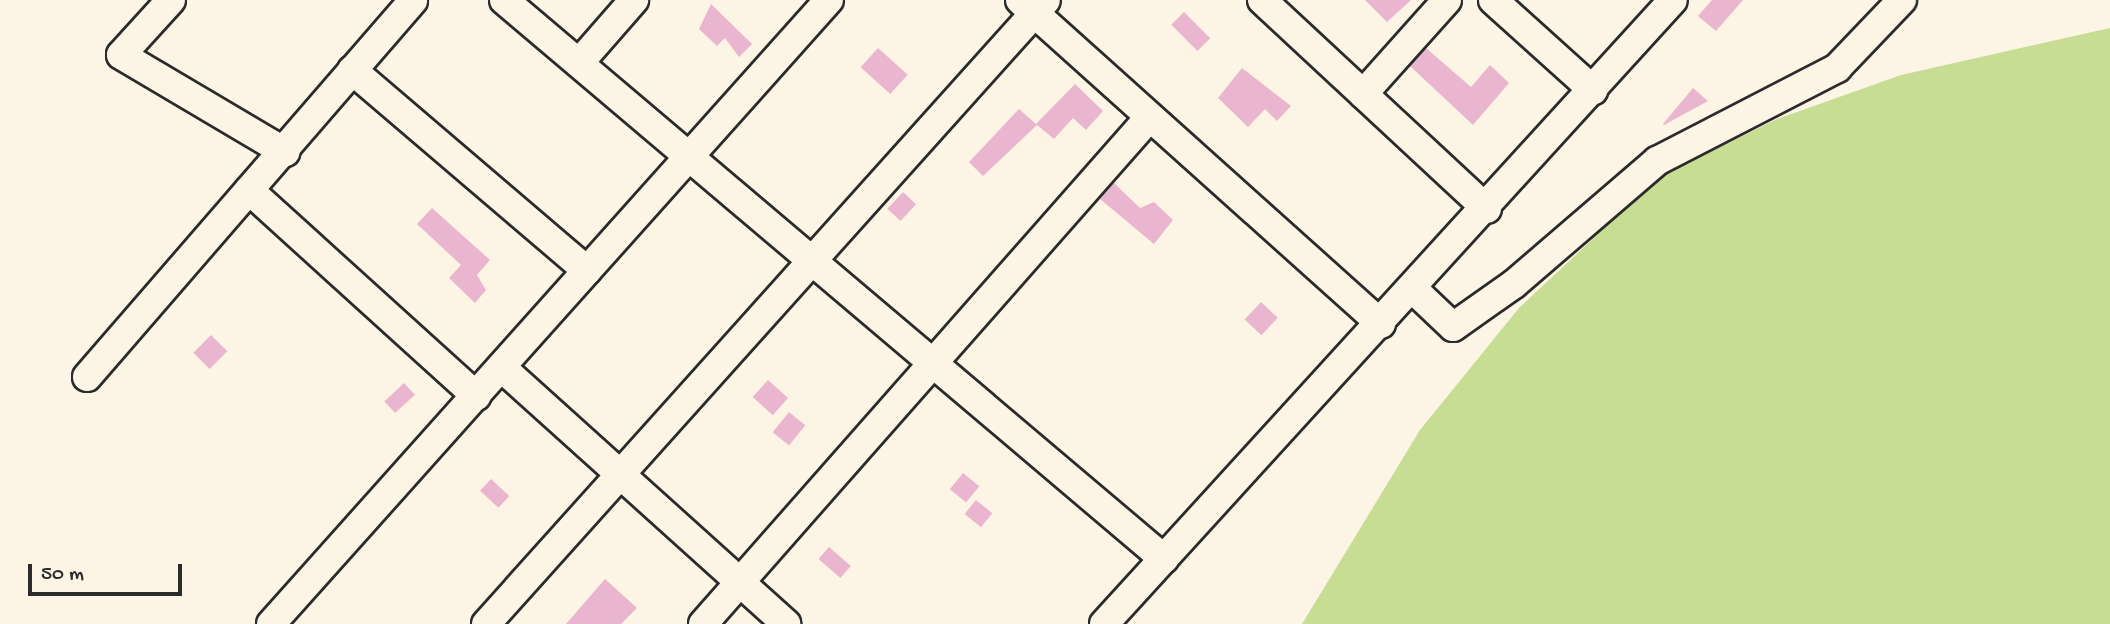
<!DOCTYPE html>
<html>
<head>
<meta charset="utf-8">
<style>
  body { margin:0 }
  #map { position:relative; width:2110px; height:624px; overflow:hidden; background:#fcf5e5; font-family:"Gochi Hand",sans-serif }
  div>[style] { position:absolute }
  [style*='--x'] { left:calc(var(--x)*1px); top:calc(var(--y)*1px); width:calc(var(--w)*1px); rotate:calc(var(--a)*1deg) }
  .green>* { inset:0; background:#c7dd93 }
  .building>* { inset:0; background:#eab5ce; transform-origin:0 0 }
  .roads { filter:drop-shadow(2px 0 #2b2b2b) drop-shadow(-2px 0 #2b2b2b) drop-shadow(0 2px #2b2b2b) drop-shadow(0 -2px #2b2b2b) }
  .minor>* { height:28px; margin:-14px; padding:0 14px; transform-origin:14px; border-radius:14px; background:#fcf5e5 }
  span { translate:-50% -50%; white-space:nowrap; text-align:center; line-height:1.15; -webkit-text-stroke:7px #fcf5e5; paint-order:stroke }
  .scale { position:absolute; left:28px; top:564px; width:154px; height:32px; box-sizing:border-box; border:4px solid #2b2b2b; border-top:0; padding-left:9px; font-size:21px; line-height:24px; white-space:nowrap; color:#2b2b2b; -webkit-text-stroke:5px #fcf5e5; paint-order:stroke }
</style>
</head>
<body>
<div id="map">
  <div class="green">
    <div style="clip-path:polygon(2110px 28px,2110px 624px,1302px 624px,1420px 430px,1519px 308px,1659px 177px,1777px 119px,1901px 75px)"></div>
  </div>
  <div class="building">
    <div style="clip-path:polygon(1365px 0,1411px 0,1387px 22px)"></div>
    <div style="clip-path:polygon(1712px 0,1743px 0,1716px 31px,1698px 16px)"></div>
    <div style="clip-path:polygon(711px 4px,752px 44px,739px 57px,725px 38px,717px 46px,699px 29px)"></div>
    <div style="left:1184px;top:12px;width:37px;height:18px;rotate:45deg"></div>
    <div style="left:878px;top:48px;width:40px;height:26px;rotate:42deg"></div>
    <div style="clip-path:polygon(1426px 48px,1471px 87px,1490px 65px,1509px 83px,1473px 125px,1410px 66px)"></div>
    <div style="clip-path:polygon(1242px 68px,1291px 106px,1277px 121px,1265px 109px,1248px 127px,1218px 98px)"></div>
    <div style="clip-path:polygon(1075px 84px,1103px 111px,1086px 130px,1073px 118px,1054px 139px,1037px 125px,983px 176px,969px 162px,1019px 109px,1036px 124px)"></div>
    <div style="clip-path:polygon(1693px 88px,1708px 101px,1664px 125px,1663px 124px)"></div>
    <div style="clip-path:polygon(1114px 183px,1140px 208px,1154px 202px,1173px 220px,1154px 244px,1100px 199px)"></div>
    <div style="left:903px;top:192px;width:18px;height:23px;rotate:43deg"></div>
    <div style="clip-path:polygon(432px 208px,490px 260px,477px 275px,486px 290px,475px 303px,449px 278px,461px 265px,417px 224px)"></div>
    <div style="left:1261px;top:302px;width:23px;height:24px;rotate:43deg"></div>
    <div style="left:211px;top:335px;width:23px;height:25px;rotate:45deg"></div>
    <div style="left:768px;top:380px;width:27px;height:23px;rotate:42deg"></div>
    <div style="left:404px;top:383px;width:16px;height:27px;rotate:47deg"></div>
    <div style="left:789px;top:412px;width:21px;height:26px;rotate:39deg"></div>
    <div style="left:963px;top:473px;width:21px;height:21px;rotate:39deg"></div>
    <div style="left:491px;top:479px;width:25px;height:16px;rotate:43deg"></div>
    <div style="left:976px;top:500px;width:21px;height:18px;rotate:39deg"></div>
    <div style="left:829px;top:547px;width:29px;height:16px;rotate:41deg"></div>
    <div style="clip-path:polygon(605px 579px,637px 608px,621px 624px,566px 624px)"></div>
  </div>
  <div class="roads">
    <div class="minor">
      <div style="--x:171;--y:0;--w:74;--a:132.3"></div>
      <div style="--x:121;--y:55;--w:191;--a:30.6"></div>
      <div style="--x:504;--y:0;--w:865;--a:40.26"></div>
      <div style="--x:1020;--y:0;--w:485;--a:41.9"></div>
      <div style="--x:1262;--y:0;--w:307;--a:42.9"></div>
      <div style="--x:1493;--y:0;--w:135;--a:42"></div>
      <div style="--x:579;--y:63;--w:84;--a:-48.9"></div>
      <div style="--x:352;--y:70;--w:309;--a:40.5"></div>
      <div style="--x:1363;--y:94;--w:126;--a:-48.2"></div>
      <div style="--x:249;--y:190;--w:307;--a:42.2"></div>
      <div style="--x:1413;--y:289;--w:55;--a:43.5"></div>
      <div style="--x:1453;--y:327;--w:75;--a:-35.2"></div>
      <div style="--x:1514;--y:284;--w:189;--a:-40.7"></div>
      <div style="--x:1657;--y:161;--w:203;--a:-27.3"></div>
      <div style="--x:1837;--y:68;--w:94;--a:-46.3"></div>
      <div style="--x:501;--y:367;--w:384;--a:42"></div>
      <div style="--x:87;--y:377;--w:498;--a:-49.1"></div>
      <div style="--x:271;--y:624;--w:837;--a:-48.2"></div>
      <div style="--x:486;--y:624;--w:838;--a:-48.09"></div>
      <div style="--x:703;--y:624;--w:673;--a:-48.61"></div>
      <div style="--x:1104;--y:624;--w:844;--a:-47.64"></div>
    </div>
  </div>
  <div class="scale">50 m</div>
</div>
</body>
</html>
